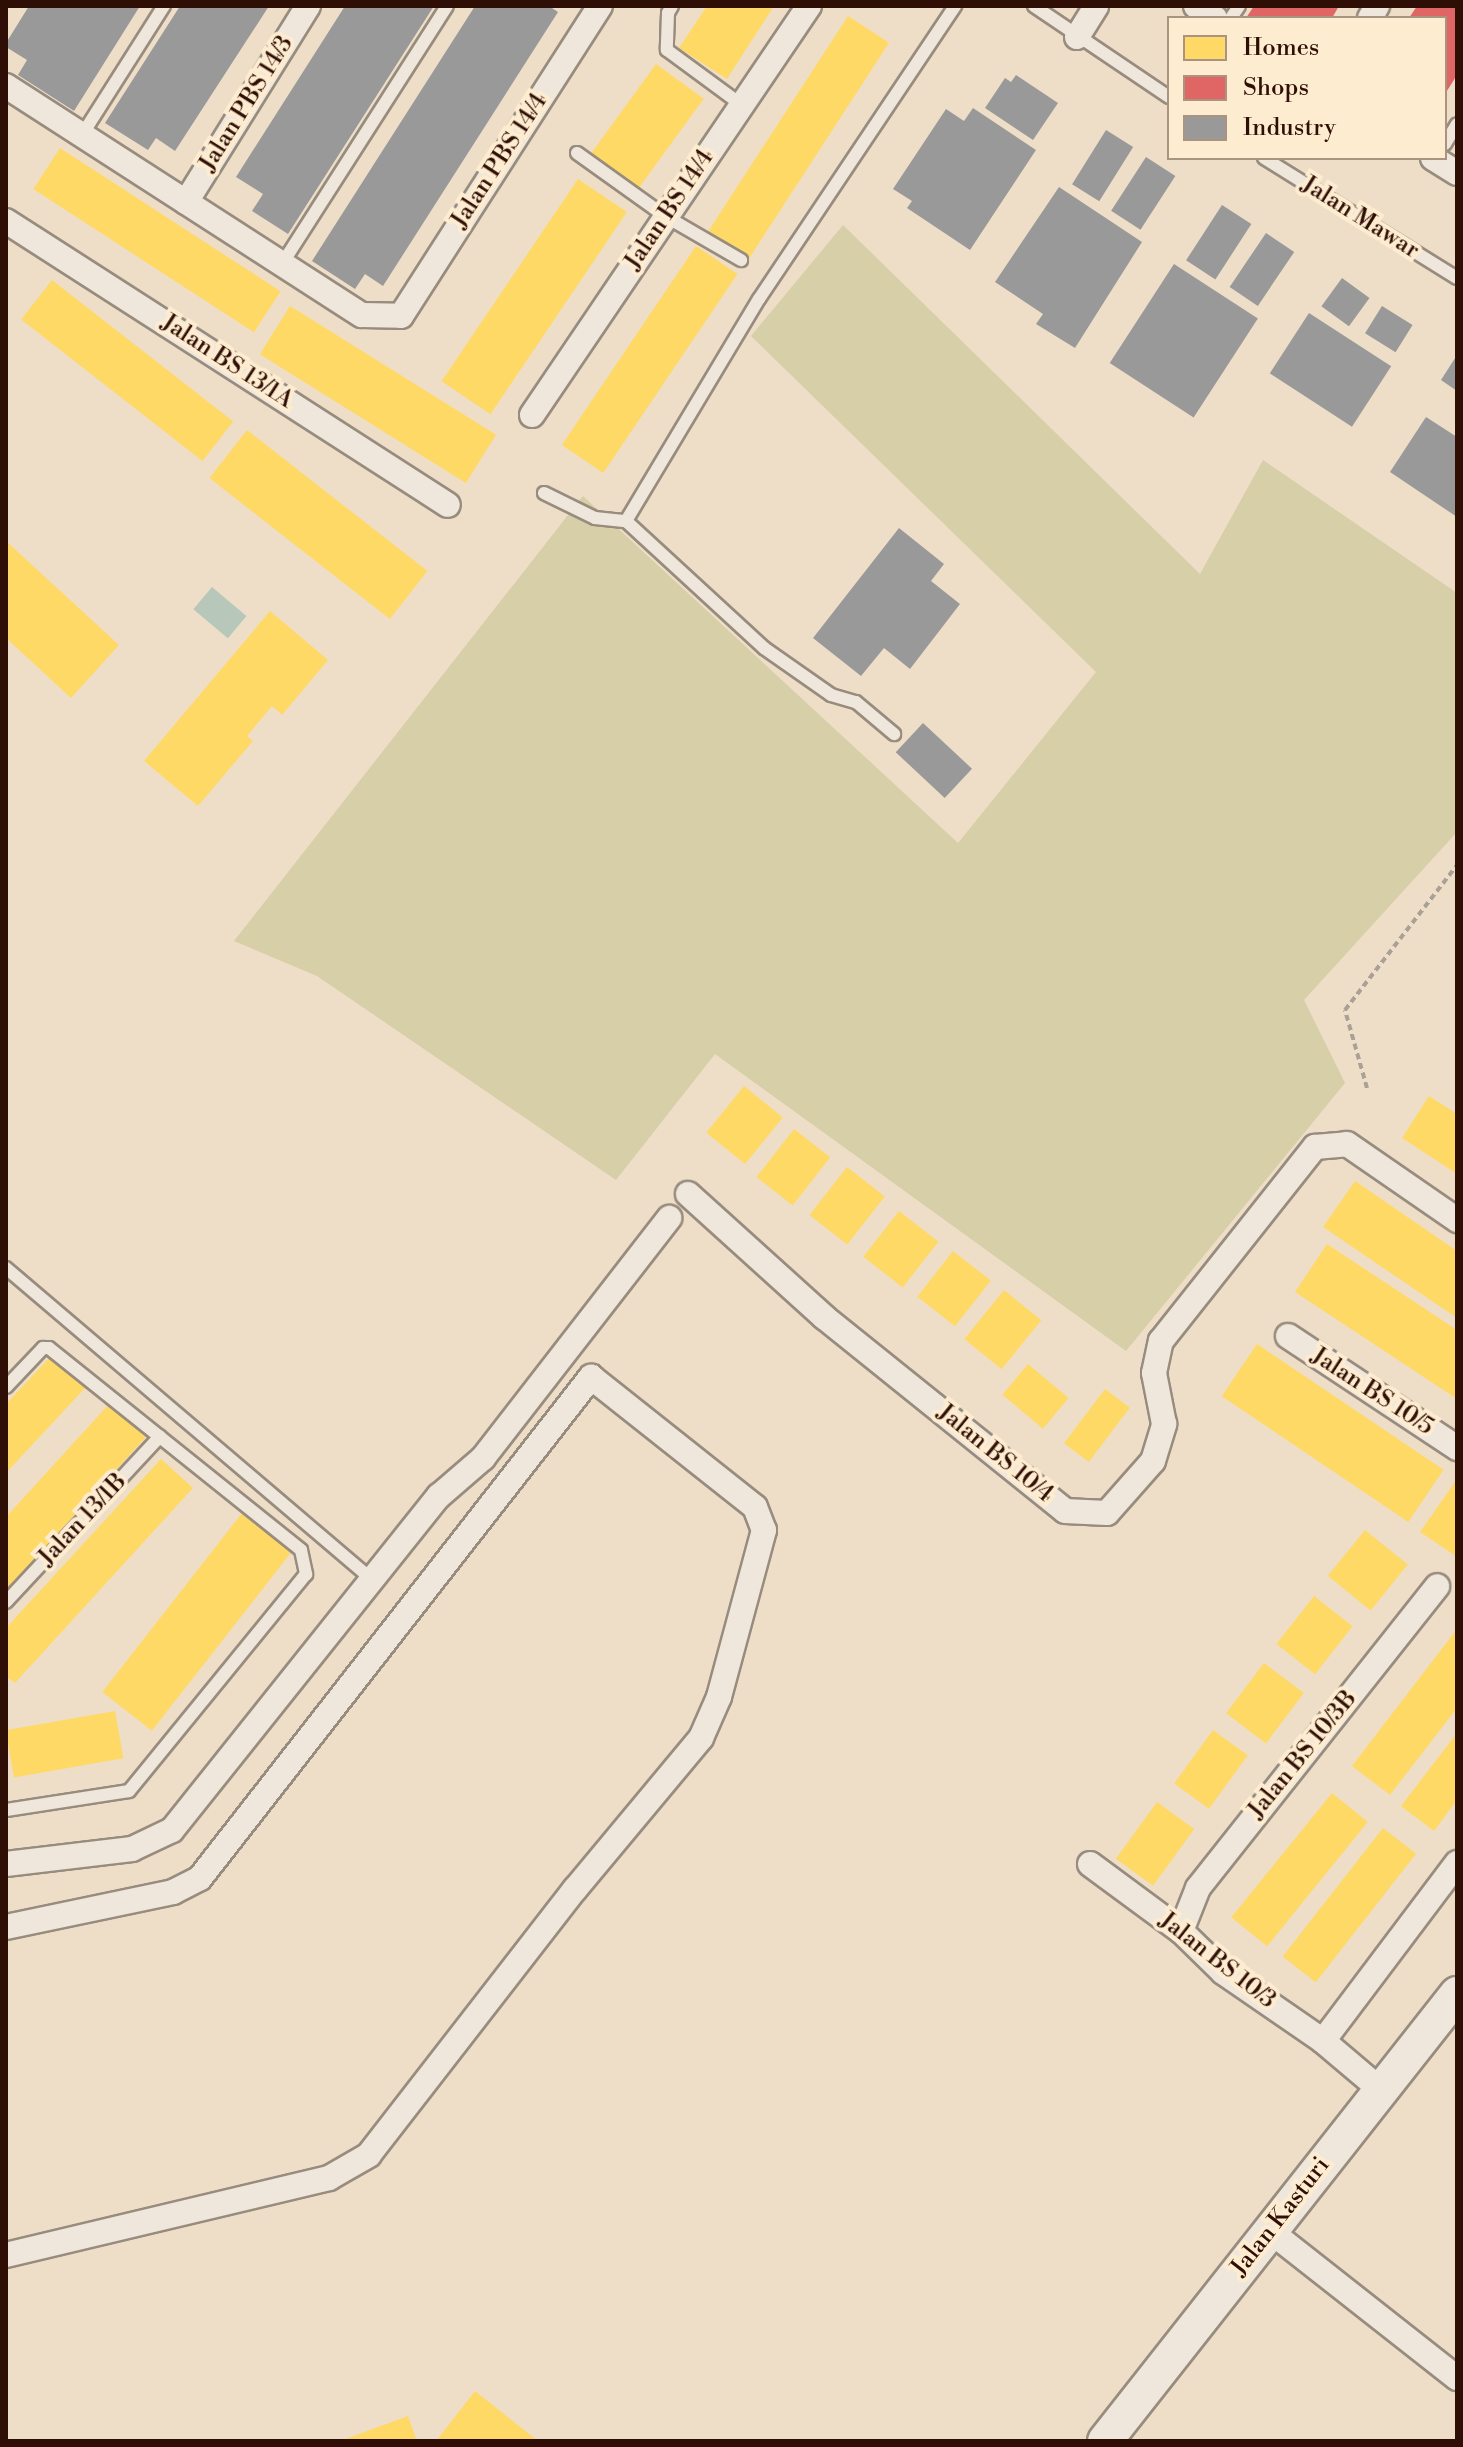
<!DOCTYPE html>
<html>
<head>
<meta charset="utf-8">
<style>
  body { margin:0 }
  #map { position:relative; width:1463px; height:2447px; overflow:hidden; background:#eedec7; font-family:"Libre Bodoni",serif }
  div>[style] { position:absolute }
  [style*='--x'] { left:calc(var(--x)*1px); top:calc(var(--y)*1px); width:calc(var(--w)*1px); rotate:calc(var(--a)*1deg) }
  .green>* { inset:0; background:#d6cfa7 }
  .water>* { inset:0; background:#b7c7ba; transform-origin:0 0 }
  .homes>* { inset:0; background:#ffd966; transform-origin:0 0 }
  .shops>* { inset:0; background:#e06666 }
  .industry>* { inset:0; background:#999; transform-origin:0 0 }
  .path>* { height:4px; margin-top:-2px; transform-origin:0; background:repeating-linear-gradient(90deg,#a9a096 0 6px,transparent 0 10px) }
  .roads { filter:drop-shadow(2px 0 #988c7e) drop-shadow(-2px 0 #988c7e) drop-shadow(0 2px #988c7e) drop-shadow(0 -2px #988c7e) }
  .lane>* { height:12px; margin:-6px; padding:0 6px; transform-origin:6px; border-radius:6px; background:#efe7dc }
  .street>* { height:24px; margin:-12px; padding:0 12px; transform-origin:12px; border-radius:12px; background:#efe7dc }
  .secondary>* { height:34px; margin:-17px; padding:0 17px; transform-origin:17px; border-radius:17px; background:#efe7dc }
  span { translate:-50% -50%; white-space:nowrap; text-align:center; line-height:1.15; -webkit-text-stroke:8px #feecd1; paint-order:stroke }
  .street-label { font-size:24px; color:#2f0f05 }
  .frame { position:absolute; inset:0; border:8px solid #2f0f05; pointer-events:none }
  .legend { position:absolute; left:1167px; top:16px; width:280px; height:144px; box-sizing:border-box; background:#feecd1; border:2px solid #ab947f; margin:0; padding:10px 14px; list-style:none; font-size:24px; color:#2f0f05 }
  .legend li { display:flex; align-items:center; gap:16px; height:40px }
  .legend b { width:40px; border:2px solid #ab947f }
</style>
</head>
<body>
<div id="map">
  <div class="green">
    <div style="clip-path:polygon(843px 225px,1200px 574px,1263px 460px,1457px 593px,1457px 832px,1304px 1000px,1345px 1083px,1126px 1351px,715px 1054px,616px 1180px,317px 976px,234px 941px,583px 496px,958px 843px,1096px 672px,751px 336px)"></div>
  </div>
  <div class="water">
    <div style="left:212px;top:587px;width:45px;height:29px;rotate:40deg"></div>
  </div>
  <div class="homes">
    <div style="clip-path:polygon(707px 6px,774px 6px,727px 79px,679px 48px)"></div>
    <div style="left:848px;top:16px;width:49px;height:258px;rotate:33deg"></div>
    <div style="left:656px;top:64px;width:59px;height:117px;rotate:36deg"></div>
    <div style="left:60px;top:148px;width:263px;height:49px;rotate:33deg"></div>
    <div style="left:578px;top:179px;width:59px;height:244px;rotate:34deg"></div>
    <div style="left:696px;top:246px;width:50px;height:240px;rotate:34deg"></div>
    <div style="left:52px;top:280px;width:230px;height:50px;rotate:38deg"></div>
    <div style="left:290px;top:306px;width:243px;height:57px;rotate:32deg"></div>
    <div style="left:247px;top:430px;width:229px;height:61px;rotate:38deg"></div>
    <div style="clip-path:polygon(6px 541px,119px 645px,71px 698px,6px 638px)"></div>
    <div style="clip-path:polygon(270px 611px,328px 660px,282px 715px,272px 706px,247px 736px,253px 741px,198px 806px,144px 761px)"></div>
    <div style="left:744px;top:1086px;width:50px;height:60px;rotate:39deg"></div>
    <div style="clip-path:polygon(1429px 1096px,1457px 1114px,1457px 1174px,1402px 1138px)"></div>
    <div style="left:794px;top:1129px;width:46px;height:61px;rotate:38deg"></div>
    <div style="left:847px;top:1167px;width:48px;height:61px;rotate:38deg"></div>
    <div style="clip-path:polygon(1355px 1181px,1457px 1251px,1457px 1318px,1323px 1227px)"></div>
    <div style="left:899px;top:1211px;width:50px;height:58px;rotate:38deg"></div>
    <div style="clip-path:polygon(1327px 1244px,1457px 1330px,1457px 1399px,1295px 1292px)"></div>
    <div style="left:953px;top:1251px;width:48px;height:58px;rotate:38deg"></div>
    <div style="left:1004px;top:1290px;width:48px;height:63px;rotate:39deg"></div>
    <div style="left:1257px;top:1344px;width:225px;height:63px;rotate:34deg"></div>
    <div style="clip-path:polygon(52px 1355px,86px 1387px,6px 1473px,6px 1404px)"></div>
    <div style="left:1028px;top:1364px;width:53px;height:40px;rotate:40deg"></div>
    <div style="left:1105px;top:1389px;width:31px;height:68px;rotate:37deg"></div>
    <div style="clip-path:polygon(109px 1404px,146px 1437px,6px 1590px,6px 1517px)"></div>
    <div style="clip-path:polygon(161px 1459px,193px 1488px,15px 1683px,6px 1676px,6px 1628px)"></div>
    <div style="clip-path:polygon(1457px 1479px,1457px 1557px,1420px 1532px)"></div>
    <div style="left:242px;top:1513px;width:63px;height:227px;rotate:38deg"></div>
    <div style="left:1365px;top:1530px;width:55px;height:59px;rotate:39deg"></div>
    <div style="left:1314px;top:1596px;width:49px;height:61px;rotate:38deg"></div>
    <div style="clip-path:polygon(1457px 1629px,1457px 1708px,1390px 1795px,1352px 1766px)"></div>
    <div style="left:1264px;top:1663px;width:50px;height:63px;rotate:37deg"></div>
    <div style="left:115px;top:1711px;width:48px;height:111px;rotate:80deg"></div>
    <div style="left:1213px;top:1730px;width:43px;height:66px;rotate:36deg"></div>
    <div style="clip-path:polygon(1457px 1733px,1457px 1800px,1434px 1831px,1401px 1806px)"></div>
    <div style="left:1332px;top:1793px;width:46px;height:160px;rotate:39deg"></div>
    <div style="left:1157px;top:1802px;width:46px;height:70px;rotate:36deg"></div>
    <div style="left:1383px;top:1828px;width:42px;height:163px;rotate:38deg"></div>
    <div style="clip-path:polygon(475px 2391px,538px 2441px,436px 2441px)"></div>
    <div style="clip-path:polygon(408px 2416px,417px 2441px,340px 2441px)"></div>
  </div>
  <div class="shops">
    <div style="clip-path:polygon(1254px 6px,1339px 6px,1332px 18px,1246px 18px)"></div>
    <div style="clip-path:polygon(1417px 6px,1457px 6px,1457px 75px,1445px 94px,1445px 18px,1409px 18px)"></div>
  </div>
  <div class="industry">
    <div style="clip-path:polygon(29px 6px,140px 6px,74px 111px,18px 75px,27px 60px,6px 47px,6px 43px)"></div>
    <div style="clip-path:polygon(180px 6px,269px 6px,175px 151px,156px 138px,148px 150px,105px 123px)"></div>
    <div style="clip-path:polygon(345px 6px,434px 6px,288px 234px,252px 211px,263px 194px,236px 177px)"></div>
    <div style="clip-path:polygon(475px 6px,549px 6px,558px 12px,383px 286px,365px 274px,355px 289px,312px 261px)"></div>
    <div style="clip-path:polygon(1016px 75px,1058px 103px,1033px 140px,985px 108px,1005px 78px,1011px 82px)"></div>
    <div style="clip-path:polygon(973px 108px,1036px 150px,970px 250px,907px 208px,912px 201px,893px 189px,946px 109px,964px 121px)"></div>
    <div style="left:1106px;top:130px;width:32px;height:64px;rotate:32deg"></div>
    <div style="left:1146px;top:157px;width:35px;height:64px;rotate:33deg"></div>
    <div style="clip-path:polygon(1059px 187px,1142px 242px,1075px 348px,1036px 324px,1043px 314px,995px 282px)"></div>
    <div style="left:1222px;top:205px;width:35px;height:66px;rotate:33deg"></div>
    <div style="left:1266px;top:233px;width:34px;height:65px;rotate:34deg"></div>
    <div style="left:1174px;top:264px;width:100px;height:118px;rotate:33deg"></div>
    <div style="left:1342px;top:278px;width:34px;height:35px;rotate:36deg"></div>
    <div style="left:1382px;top:306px;width:36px;height:32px;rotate:32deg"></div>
    <div style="left:1309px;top:313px;width:98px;height:72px;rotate:33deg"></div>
    <div style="clip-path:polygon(1457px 355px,1457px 391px,1441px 380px)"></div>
    <div style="clip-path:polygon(1426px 417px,1457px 437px,1457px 517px,1390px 472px)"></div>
    <div style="clip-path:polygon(899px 528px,944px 564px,931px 581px,960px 604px,910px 669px,884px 648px,861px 676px,813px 638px)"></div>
    <div style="left:923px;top:723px;width:67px;height:40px;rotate:43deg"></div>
  </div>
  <div class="path">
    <div style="--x:1367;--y:1088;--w:81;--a:-105.8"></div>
    <div style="--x:1345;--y:1010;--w:183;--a:-52.3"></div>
  </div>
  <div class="roads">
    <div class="lane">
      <div style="--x:672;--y:6;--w:8;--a:120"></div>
      <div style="--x:668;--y:13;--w:37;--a:92"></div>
      <div style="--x:667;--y:50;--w:93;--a:36.3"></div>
      <div style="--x:1034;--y:6;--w:163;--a:34"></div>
      <div style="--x:1231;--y:18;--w:14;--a:-56"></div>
      <div style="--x:82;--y:135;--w:153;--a:-57.6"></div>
      <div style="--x:1445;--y:144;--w:23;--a:-59"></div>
      <div style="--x:577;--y:153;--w:108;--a:35.6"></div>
      <div style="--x:665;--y:216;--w:88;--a:30.1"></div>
      <div style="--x:1264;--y:158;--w:227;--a:31.9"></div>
      <div style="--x:282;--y:264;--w:306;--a:-57.4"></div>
      <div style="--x:544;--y:493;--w:57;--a:26.1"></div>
      <div style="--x:595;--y:518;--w:31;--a:6"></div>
      <div style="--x:626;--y:521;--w:188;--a:42.6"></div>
      <div style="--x:764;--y:648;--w:82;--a:35"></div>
      <div style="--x:831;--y:695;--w:26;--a:16"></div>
      <div style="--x:856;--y:702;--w:50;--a:40.1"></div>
      <div style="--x:626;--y:521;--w:259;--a:-59.1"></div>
      <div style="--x:759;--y:299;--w:353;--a:-56.2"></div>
      <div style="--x:6;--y:1268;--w:481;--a:40.4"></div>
      <div style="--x:6;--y:1387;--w:54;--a:-46.5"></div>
      <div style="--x:43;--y:1348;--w:6;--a:0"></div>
      <div style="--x:49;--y:1348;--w:323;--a:38.7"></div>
      <div style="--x:301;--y:1550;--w:25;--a:78"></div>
      <div style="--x:306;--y:1574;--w:280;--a:129.2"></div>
      <div style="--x:129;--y:1791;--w:124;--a:171.2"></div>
      <div style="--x:6;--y:1602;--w:226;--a:-47.1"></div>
    </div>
    <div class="street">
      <div style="--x:1196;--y:6;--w:22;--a:32"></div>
      <div style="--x:1370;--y:18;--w:14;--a:-60"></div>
      <div style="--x:1077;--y:37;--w:36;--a:-58"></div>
      <div style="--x:6;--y:86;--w:423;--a:32.8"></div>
      <div style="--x:362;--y:315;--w:39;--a:1"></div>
      <div style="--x:401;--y:316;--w:368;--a:-57.3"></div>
      <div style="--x:1433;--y:158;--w:28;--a:32"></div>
      <div style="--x:186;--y:202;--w:231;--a:-58.1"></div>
      <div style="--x:6;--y:221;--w:525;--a:32.72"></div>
      <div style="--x:532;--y:415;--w:494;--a:-55.9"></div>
      <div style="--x:688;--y:1194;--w:183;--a:42.1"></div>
      <div style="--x:824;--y:1317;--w:309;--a:38.8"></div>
      <div style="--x:1065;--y:1511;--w:42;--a:2.7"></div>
      <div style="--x:1107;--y:1513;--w:69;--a:-48.5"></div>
      <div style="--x:1153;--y:1461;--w:39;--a:-73"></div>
      <div style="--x:1164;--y:1424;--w:52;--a:-101.1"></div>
      <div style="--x:1154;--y:1373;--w:33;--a:-78"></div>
      <div style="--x:1161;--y:1341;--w:248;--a:-51.6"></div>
      <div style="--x:1315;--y:1147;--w:32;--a:-5"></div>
      <div style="--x:1347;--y:1144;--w:134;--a:34.6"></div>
      <div style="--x:1288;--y:1336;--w:203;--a:33.5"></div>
      <div style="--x:6;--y:1864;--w:127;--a:-6.8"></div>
      <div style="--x:132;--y:1849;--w:44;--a:-25.4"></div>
      <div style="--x:172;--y:1830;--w:428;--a:-51.4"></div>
      <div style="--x:439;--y:1496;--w:58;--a:-40.8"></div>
      <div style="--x:483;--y:1458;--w:304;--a:-52.2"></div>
      <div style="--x:1090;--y:1864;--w:113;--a:36.4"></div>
      <div style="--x:1181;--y:1931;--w:59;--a:44.3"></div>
      <div style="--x:1223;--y:1972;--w:121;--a:34.6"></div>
      <div style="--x:1323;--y:2041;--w:76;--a:40.2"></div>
      <div style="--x:6;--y:1927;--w:171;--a:-11.8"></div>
      <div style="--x:173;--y:1892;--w:30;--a:-27"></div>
      <div style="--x:200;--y:1878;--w:636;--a:-52.03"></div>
      <div style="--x:591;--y:1377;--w:209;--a:38.4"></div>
      <div style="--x:755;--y:1507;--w:25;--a:69"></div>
      <div style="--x:764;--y:1530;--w:173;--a:105.1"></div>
      <div style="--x:719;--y:1697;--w:45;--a:113.7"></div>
      <div style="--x:701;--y:1738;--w:197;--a:129.8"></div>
      <div style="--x:575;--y:1889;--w:336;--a:127.8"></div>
      <div style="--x:369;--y:2155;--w:46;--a:150.1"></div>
      <div style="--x:329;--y:2178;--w:332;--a:166.6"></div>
      <div style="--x:1181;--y:1931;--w:46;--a:-68.4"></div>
      <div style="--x:1198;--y:1888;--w:385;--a:-51.6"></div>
      <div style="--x:1323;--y:2041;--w:223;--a:-53"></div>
      <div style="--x:1270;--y:2231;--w:238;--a:38.2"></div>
    </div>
    <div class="secondary">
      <div style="--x:1105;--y:2441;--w:569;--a:-51.78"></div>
    </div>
  </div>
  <div class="street-label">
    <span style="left:247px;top:104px;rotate:-58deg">Jalan PBS 14/3</span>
    <span style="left:500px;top:161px;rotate:-57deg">Jalan PBS 14/4</span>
    <span style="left:670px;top:210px;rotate:-56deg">Jalan BS 14/4</span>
    <span style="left:1360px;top:218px;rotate:32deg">Jalan Mawar</span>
    <span style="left:227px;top:362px;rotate:33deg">Jalan BS 13/1A</span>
    <span style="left:1372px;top:1392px;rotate:33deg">Jalan BS 10/5</span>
    <span style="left:995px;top:1454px;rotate:39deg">Jalan BS 10/4</span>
    <span style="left:83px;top:1520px;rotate:-47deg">Jalan 13/1B</span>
    <span style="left:1303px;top:1755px;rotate:-51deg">Jalan BS 10/3B</span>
    <span style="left:1217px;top:1961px;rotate:38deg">Jalan BS 10/3</span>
    <span style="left:1281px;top:2217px;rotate:-52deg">Jalan Kasturi</span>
  </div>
  <div class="frame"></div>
  <ul class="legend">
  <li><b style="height:22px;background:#ffd966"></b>Homes</li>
  <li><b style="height:22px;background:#e06666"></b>Shops</li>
  <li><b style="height:22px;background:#999"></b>Industry</li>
  </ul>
</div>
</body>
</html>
